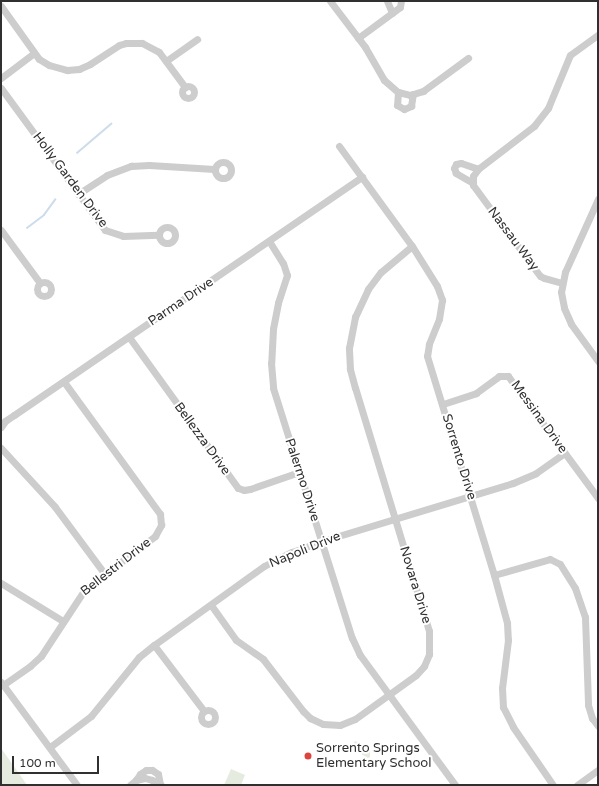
<!DOCTYPE html>
<html>
<head>
<meta charset="utf-8">
<style>
  body { margin:0 }
  #map { position:relative; width:599px; height:786px; overflow:hidden; background:#fff; font-family:"Varela Round",sans-serif }
  div>[style] { position:absolute }
  [style*='--x'] { left:calc(var(--x)*1px); top:calc(var(--y)*1px); width:calc(var(--w)*1px); rotate:calc(var(--a)*1deg) }
  .green>* { inset:0; background:#e5ecdf }
  .stream>* { height:1.5px; margin:-0.75px; padding:0 0.75px; transform-origin:0.75px; border-radius:0.75px; background:#cddceb }
  .minor>* { height:7px; margin:-3.5px; padding:0 3.5px; transform-origin:3.5px; border-radius:3.5px; background:#cdcdcd }
  .minor>.ring { margin:-3.5px; padding:0; box-sizing:content-box; background:none; border:7px solid #cdcdcd; border-radius:50% }
  .dots>* { width:11px; height:11px; translate:-50% -50%; box-sizing:border-box; border:2px solid #fff; border-radius:50% }
  span { translate:-50% -50%; white-space:nowrap; text-align:center; line-height:1.15; -webkit-text-stroke:4px #fff; paint-order:stroke }
  .street-label { font-size:13px; color:#303030 }
  .poi-label { font-size:13px; color:#303030 }
  .left { translate:0 -50%; text-align:left }
  .frame { position:absolute; inset:0; border:2px solid #303030; pointer-events:none }
  .scale { position:absolute; left:12px; top:756px; width:87px; height:18px; box-sizing:border-box; border:2px solid #303030; border-top:0; padding-left:5px; font-size:12px; line-height:14px; white-space:nowrap; color:#303030; -webkit-text-stroke:3px #fff; paint-order:stroke }
</style>
</head>
<body>
<div id="map">
  <div class="green">
    <div style="clip-path:polygon(355px 741px,370px 748px,370px 757px,368px 758px,351px 748px)"></div>
    <div style="clip-path:polygon(1px 748px,27px 785px,1px 785px)"></div>
    <div style="clip-path:polygon(231px 769px,245px 775px,241px 785px,224px 785px)"></div>
  </div>
  <div class="stream">
    <div style="--x:77;--y:153;--w:45;--a:-40.5"></div>
    <div style="--x:27;--y:228;--w:21;--a:-37"></div>
    <div style="--x:44;--y:215;--w:19;--a:-54"></div>
  </div>
  <div class="minor">
    <div style="--x:330;--y:1;--w:58;--a:52.7"></div>
    <div style="--x:365;--y:47;--w:38;--a:60"></div>
    <div style="--x:384;--y:80;--w:18;--a:41"></div>
    <div style="--x:398;--y:92;--w:12;--a:14"></div>
    <div style="--x:410;--y:95;--w:14;--a:-17"></div>
    <div style="--x:423;--y:91;--w:56;--a:-36.3"></div>
    <div style="--x:387;--y:1;--w:13;--a:67"></div>
    <div style="--x:1;--y:6;--w:65;--a:54.4"></div>
    <div style="--x:39;--y:59;--w:12;--a:31"></div>
    <div style="--x:49;--y:65;--w:19;--a:16"></div>
    <div style="--x:67;--y:70;--w:12;--a:-5"></div>
    <div style="--x:79;--y:69;--w:12;--a:-24"></div>
    <div style="--x:90;--y:64;--w:35;--a:-33"></div>
    <div style="--x:119;--y:45;--w:7;--a:-16"></div>
    <div style="--x:126;--y:43;--w:16;--a:0"></div>
    <div style="--x:142;--y:43;--w:19;--a:28"></div>
    <div style="--x:159;--y:52;--w:44;--a:53.4"></div>
    <div style="--x:358;--y:38;--w:52;--a:-36.4"></div>
    <div style="--x:400;--y:7;--w:6;--a:-81"></div>
    <div style="--x:166;--y:61;--w:38;--a:-35"></div>
    <div style="--x:1;--y:78;--w:41;--a:-37.1"></div>
    <div class="ring" style="left:182px;top:86px;width:5px;height:5px"></div>
    <div style="--x:1;--y:88;--w:176;--a:53.8"></div>
    <div style="--x:105;--y:230;--w:19;--a:18"></div>
    <div style="--x:123;--y:236;--w:35;--a:-2"></div>
    <div style="--x:398;--y:92;--w:13;--a:94"></div>
    <div style="--x:397;--y:105;--w:8;--a:30"></div>
    <div style="--x:404;--y:109;--w:8;--a:-23"></div>
    <div style="--x:411;--y:106;--w:12;--a:-81"></div>
    <div style="--x:339;--y:146;--w:124;--a:53.9"></div>
    <div style="--x:412;--y:246;--w:47;--a:58"></div>
    <div style="--x:437;--y:286;--w:15;--a:70"></div>
    <div style="--x:442;--y:300;--w:19;--a:99"></div>
    <div style="--x:439;--y:319;--w:27;--a:112"></div>
    <div style="--x:429;--y:344;--w:12;--a:99"></div>
    <div style="--x:427;--y:356;--w:229;--a:73"></div>
    <div style="--x:494;--y:575;--w:50;--a:74.8"></div>
    <div style="--x:507;--y:623;--w:17;--a:87"></div>
    <div style="--x:508;--y:640;--w:48;--a:97.1"></div>
    <div style="--x:502;--y:688;--w:19;--a:87"></div>
    <div style="--x:503;--y:707;--w:22;--a:63"></div>
    <div style="--x:513;--y:727;--w:70;--a:55.4"></div>
    <div class="ring" style="left:215px;top:162px;width:9px;height:9px"></div>
    <div style="--x:473;--y:183;--w:20;--a:-150"></div>
    <div style="--x:456;--y:173;--w:5;--a:-112"></div>
    <div style="--x:454;--y:168;--w:4;--a:-63"></div>
    <div style="--x:456;--y:164;--w:5;--a:-11"></div>
    <div style="--x:461;--y:163;--w:18;--a:19"></div>
    <div style="--x:78;--y:194;--w:35;--a:-33"></div>
    <div style="--x:107;--y:175;--w:26;--a:-21"></div>
    <div style="--x:131;--y:166;--w:18;--a:-3"></div>
    <div style="--x:149;--y:165;--w:65;--a:3.5"></div>
    <div style="--x:598;--y:199;--w:80;--a:114.3"></div>
    <div style="--x:565;--y:272;--w:20;--a:101"></div>
    <div style="--x:561;--y:292;--w:16;--a:79"></div>
    <div style="--x:564;--y:308;--w:17;--a:66"></div>
    <div style="--x:571;--y:324;--w:46;--a:53.9"></div>
    <div class="ring" style="left:159px;top:227px;width:9px;height:9px"></div>
    <div style="--x:1;--y:230;--w:66;--a:53.7"></div>
    <div style="--x:269;--y:241;--w:26;--a:58"></div>
    <div style="--x:283;--y:263;--w:13;--a:72"></div>
    <div style="--x:287;--y:275;--w:29;--a:108"></div>
    <div style="--x:278;--y:303;--w:26;--a:101"></div>
    <div style="--x:273;--y:329;--w:34;--a:93"></div>
    <div style="--x:271;--y:363;--w:25;--a:85"></div>
    <div style="--x:273;--y:388;--w:262;--a:72.5"></div>
    <div style="--x:352;--y:638;--w:19;--a:65"></div>
    <div style="--x:360;--y:655;--w:161;--a:53.8"></div>
    <div class="ring" style="left:37px;top:282px;width:7px;height:7px"></div>
    <div style="--x:562;--y:283;--w:19;--a:-164"></div>
    <div style="--x:544;--y:278;--w:4;--a:-153"></div>
    <div style="--x:540;--y:276;--w:113;--a:-126.4"></div>
    <div style="--x:473;--y:185;--w:9;--a:-90"></div>
    <div style="--x:473;--y:176;--w:9;--a:-54"></div>
    <div style="--x:478;--y:169;--w:71;--a:-37.5"></div>
    <div style="--x:534;--y:126;--w:23;--a:-52"></div>
    <div style="--x:548;--y:108;--w:57;--a:-67.5"></div>
    <div style="--x:570;--y:55;--w:34;--a:-36"></div>
    <div style="--x:129;--y:337;--w:186;--a:54.2"></div>
    <div style="--x:238;--y:488;--w:6;--a:18"></div>
    <div style="--x:244;--y:490;--w:6;--a:-9"></div>
    <div style="--x:250;--y:489;--w:52;--a:-19.1"></div>
    <div style="--x:443;--y:404;--w:35;--a:-18"></div>
    <div style="--x:476;--y:393;--w:29;--a:-36"></div>
    <div style="--x:499;--y:376;--w:9;--a:0"></div>
    <div style="--x:508;--y:376;--w:152;--a:53.6"></div>
    <div style="--x:1;--y:427;--w:7;--a:-56"></div>
    <div style="--x:5;--y:421;--w:11;--a:-34"></div>
    <div style="--x:14;--y:415;--w:422;--a:-34.4"></div>
    <div style="--x:1;--y:448;--w:80;--a:47.5"></div>
    <div style="--x:55;--y:507;--w:82;--a:53.4"></div>
    <div style="--x:494;--y:575;--w:58;--a:-15.9"></div>
    <div style="--x:550;--y:559;--w:11;--a:27"></div>
    <div style="--x:560;--y:564;--w:28;--a:58"></div>
    <div style="--x:575;--y:588;--w:31;--a:71"></div>
    <div style="--x:585;--y:617;--w:88;--a:88"></div>
    <div style="--x:588;--y:705;--w:14;--a:73"></div>
    <div style="--x:592;--y:718;--w:10;--a:53"></div>
    <div style="--x:1;--y:583;--w:73;--a:31.5"></div>
    <div style="--x:211;--y:605;--w:43;--a:54.5"></div>
    <div style="--x:236;--y:640;--w:33;--a:35"></div>
    <div style="--x:263;--y:659;--w:66;--a:52.4"></div>
    <div style="--x:303;--y:711;--w:10;--a:45"></div>
    <div style="--x:310;--y:718;--w:14;--a:25"></div>
    <div style="--x:323;--y:724;--w:17;--a:3"></div>
    <div style="--x:340;--y:725;--w:16;--a:-22"></div>
    <div style="--x:355;--y:719;--w:75;--a:-35.8"></div>
    <div style="--x:416;--y:675;--w:12;--a:-48"></div>
    <div style="--x:424;--y:666;--w:13;--a:-67"></div>
    <div style="--x:429;--y:654;--w:23;--a:-90"></div>
    <div style="--x:429;--y:631;--w:254;--a:-106.9"></div>
    <div style="--x:355;--y:388;--w:20;--a:-105"></div>
    <div style="--x:350;--y:369;--w:21;--a:-93"></div>
    <div style="--x:349;--y:348;--w:32;--a:-79"></div>
    <div style="--x:355;--y:317;--w:31;--a:-65"></div>
    <div style="--x:368;--y:289;--w:21;--a:-53"></div>
    <div style="--x:381;--y:272;--w:40;--a:-40"></div>
    <div style="--x:154;--y:645;--w:83;--a:52.9"></div>
    <div style="--x:1;--y:682;--w:128;--a:53.6"></div>
    <div style="--x:3;--y:685;--w:33;--a:-35"></div>
    <div style="--x:30;--y:666;--w:15;--a:-42"></div>
    <div style="--x:41;--y:656;--w:80;--a:-56.7"></div>
    <div style="--x:85;--y:589;--w:88;--a:-37.1"></div>
    <div style="--x:155;--y:536;--w:13;--a:-61"></div>
    <div style="--x:161;--y:525;--w:11;--a:-95"></div>
    <div style="--x:160;--y:514;--w:163;--a:-126"></div>
    <div class="ring" style="left:201px;top:710px;width:7px;height:7px"></div>
    <div style="--x:50;--y:747;--w:51;--a:-37.1"></div>
    <div style="--x:91;--y:716;--w:76;--a:-50.9"></div>
    <div style="--x:139;--y:657;--w:19;--a:-39"></div>
    <div style="--x:154;--y:645;--w:135;--a:-35.7"></div>
    <div style="--x:264;--y:566;--w:31;--a:-27"></div>
    <div style="--x:292;--y:552;--w:32;--a:-20"></div>
    <div style="--x:322;--y:541;--w:200;--a:-16.9"></div>
    <div style="--x:513;--y:483;--w:25;--a:-23"></div>
    <div style="--x:536;--y:473;--w:35;--a:-35"></div>
    <div style="--x:136;--y:780;--w:7;--a:-56"></div>
    <div style="--x:140;--y:774;--w:7;--a:-34"></div>
    <div style="--x:146;--y:770;--w:6;--a:0"></div>
    <div style="--x:152;--y:770;--w:7;--a:34"></div>
    <div style="--x:158;--y:774;--w:10;--a:79"></div>
    <div style="--x:130;--y:785;--w:8;--a:-40"></div>
    <div style="--x:136;--y:780;--w:9;--a:-13"></div>
    <div style="--x:145;--y:778;--w:7;--a:16"></div>
    <div style="--x:152;--y:780;--w:10;--a:29"></div>
    <div style="--x:577;--y:785;--w:26;--a:-36"></div>
  </div>
  <div class="dots">
    <div style="left:308px;top:756px;background:#dc453e"></div>
  </div>
  <div class="street-label">
    <span style="left:70px;top:180px;rotate:53deg">Holly Garden Drive</span>
    <span style="left:513px;top:239px;rotate:53deg">Nassau Way</span>
    <span style="left:181px;top:302px;rotate:-34deg">Parma Drive</span>
    <span style="left:539px;top:417px;rotate:54deg">Messina Drive</span>
    <span style="left:202px;top:439px;rotate:54deg">Bellezza Drive</span>
    <span style="left:459px;top:457px;rotate:73deg">Sorrento Drive</span>
    <span style="left:302px;top:480px;rotate:72deg">Palermo Drive</span>
    <span style="left:305px;top:550px;rotate:-22deg">Napoli Drive</span>
    <span style="left:116px;top:567px;rotate:-38deg">Bellestri Drive</span>
    <span style="left:415px;top:585px;rotate:73deg">Novara Drive</span>
  </div>
  <div class="poi-label">
    <span class="left" style="left:316px;top:756px">Sorrento Springs<br>Elementary School</span>
  </div>
  <div class="frame"></div>
  <div class="scale">100 m</div>
</div>
</body>
</html>
